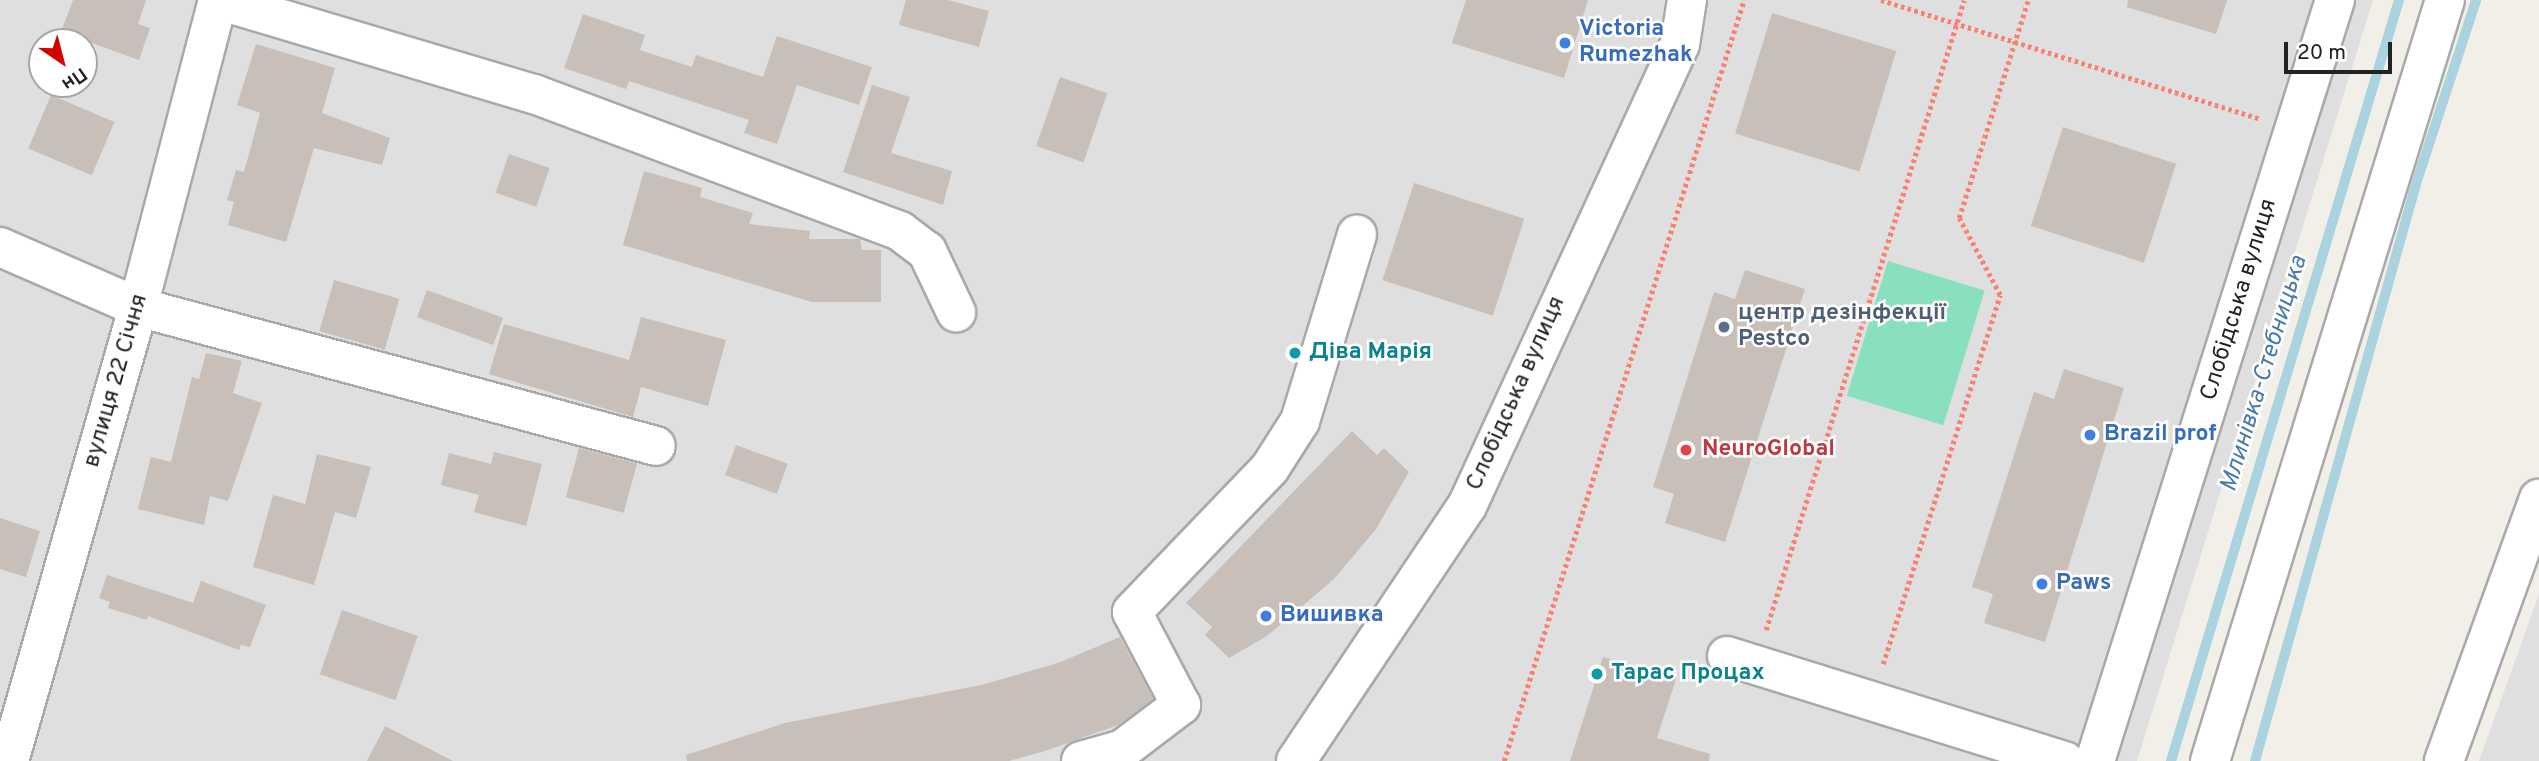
<!DOCTYPE html>
<html>
<head>
<meta charset="utf-8">
<style>
  body { margin:0 }
  #map { position:relative; width:2539px; height:761px; overflow:hidden; background:#f2efe9; font-family:Overpass,sans-serif }
  div>[style] { position:absolute }
  [style*='--x'] { left:calc(var(--x)*1px); top:calc(var(--y)*1px); width:calc(var(--w)*1px); rotate:calc(var(--a)*1deg) }
  .residential>* { inset:0; background:#e0dfdf }
  .pitch>* { inset:0; background:#88e0be; transform-origin:0 0 }
  .stream>* { height:10px; margin:-5px; padding:0 5px; transform-origin:5px; border-radius:5px; background:#aad3df }
  .building>* { inset:0; background:#c7bfb8; transform-origin:0 0 }
  .path>* { height:4.5px; margin-top:-2.25px; transform-origin:0; background:repeating-linear-gradient(90deg,#fa8072 0 3.5px,transparent 0 7px) }
  .roads { filter:drop-shadow(2px 0 #a9a9a9) drop-shadow(-2px 0 #a9a9a9) drop-shadow(0 2px #a9a9a9) drop-shadow(0 -2px #a9a9a9) }
  .minor>* { height:38px; margin:-19px; padding:0 19px; transform-origin:19px; border-radius:19px; background:#fff }
  .dots>* { width:19px; height:19px; translate:-50% -50%; box-sizing:border-box; border:4px solid #fff; border-radius:50% }
  span { translate:-50% -50%; white-space:nowrap; text-align:center; line-height:1.15; -webkit-text-stroke:5px #fff; paint-order:stroke }
  .shop-label { font-size:23px; color:#366cbe; font-weight:700 }
  .left { translate:0 -50%; text-align:left }
  .street-label { font-size:23px; color:#222 }
  .service-label { font-size:23px; color:#4e5e75; font-weight:700 }
  .culture-label { font-size:23px; color:#0d838f; font-weight:700 }
  .health-label { font-size:23px; color:#be3a42; font-weight:700 }
  .water-label { font-size:24px; color:#4a7aab; font-style:italic }
  .north { position:absolute; left:28px; top:28px; width:70px; height:70px; box-sizing:border-box; background:#fff; border:2px solid #a7a7a7; border-radius:50%; rotate:145deg; font-size:19px; font-weight:700; line-height:28px; text-align:center; color:#222 }
  .north::after { content:''; display:block; margin:auto; width:24px; height:32px; background:#d40000; clip-path:polygon(50% 0,100% 100%,50% 72%,0 100%) }
  .scale { position:absolute; left:2284px; top:42px; width:108px; height:32px; box-sizing:border-box; border:4px solid #222; border-top:0; padding-left:9px; font-size:21px; line-height:24px; white-space:nowrap; color:#222; -webkit-text-stroke:5px #fff; paint-order:stroke }
</style>
</head>
<body>
<div id="map">
  <div class="residential">
    <div style="clip-path:polygon(evenodd,0 0,207px 0,0 761px,0 0,42px 42px,84px 42px,84px 84px,42px 84px,42px 42px)"></div>
    <div style="clip-path:polygon(231px 0,2373px 0,2137px 761px,27px 761px,65px 638px)"></div>
    <div style="clip-path:polygon(2539px 594px,2539px 761px,2479px 761px)"></div>
  </div>
  <div class="pitch">
    <div style="left:1888px;top:261px;width:101px;height:141px;rotate:17deg"></div>
  </div>
  <div class="stream">
    <div style="--x:2171;--y:761;--w:794;--a:-73.32"></div>
    <div style="--x:2255;--y:761;--w:599;--a:-74.41"></div>
    <div style="--x:2416;--y:184;--w:194;--a:-71.9"></div>
  </div>
  <div class="building">
    <div style="clip-path:polygon(73px 0,146px 0,138px 24px,150px 28px,139px 60px,61px 32px)"></div>
    <div style="clip-path:polygon(906px 0,948px 0,989px 11px,979px 47px,899px 25px)"></div>
    <div style="clip-path:polygon(1466px 0,1588px 0,1564px 78px,1452px 43px)"></div>
    <div style="clip-path:polygon(2128px 0,2227px 0,2216px 34px,2127px 7px)"></div>
    <div style="left:1772px;top:13px;width:130px;height:126px;rotate:17deg"></div>
    <div style="clip-path:polygon(583px 14px,645px 35px,640px 50px,692px 67px,696px 55px,763px 77px,777px 36px,872px 67px,859px 105px,797px 85px,777px 144px,744px 133px,749px 120px,629px 81px,626px 89px,564px 68px)"></div>
    <div style="clip-path:polygon(256px 44px,335px 68px,322px 113px,390px 138px,382px 165px,314px 148px,286px 242px,228px 225px,234px 202px,227px 200px,236px 170px,244px 172px,260px 113px,237px 105px)"></div>
    <div style="left:1060px;top:77px;width:50px;height:73px;rotate:19deg"></div>
    <div style="clip-path:polygon(872px 85px,910px 97px,891px 153px,952px 171px,943px 205px,843px 172px)"></div>
    <div style="left:51px;top:95px;width:69px;height:58px;rotate:23deg"></div>
    <div style="left:2063px;top:127px;width:119px;height:104px;rotate:18deg"></div>
    <div style="left:509px;top:154px;width:43px;height:41px;rotate:19deg"></div>
    <div style="clip-path:polygon(644px 171px,702px 188px,700px 197px,753px 213px,749px 224px,810px 231px,809px 239px,860px 239px,862px 250px,881px 250px,881px 302px,812px 302px,623px 245px)"></div>
    <div style="left:1414px;top:183px;width:116px;height:102px;rotate:18deg"></div>
    <div style="clip-path:polygon(1745px 270px,1805px 289px,1725px 542px,1665px 523px,1674px 494px,1653px 487px,1714px 292px,1735px 299px)"></div>
    <div style="left:334px;top:280px;width:68px;height:53px;rotate:16deg"></div>
    <div style="left:427px;top:290px;width:81px;height:29px;rotate:20deg"></div>
    <div style="clip-path:polygon(641px 317px,726px 340px,708px 406px,641px 387px,633px 417px,489px 374px,504px 324px,629px 360px)"></div>
    <div style="clip-path:polygon(206px 353px,242px 361px,233px 393px,262px 403px,228px 501px,210px 496px,204px 525px,138px 509px,151px 457px,171px 462px,192px 377px,199px 379px)"></div>
    <div style="clip-path:polygon(2064px 369px,2124px 388px,2045px 642px,1984px 623px,1993px 594px,1972px 587px,2034px 392px,2054px 399px)"></div>
    <div style="clip-path:polygon(1352px 431px,1377px 455px,1384px 448px,1409px 472px,1376px 529px,1334px 579px,1267px 636px,1229px 658px,1205px 635px,1212px 627px,1186px 603px)"></div>
    <div style="left:736px;top:445px;width:55px;height:32px;rotate:20deg"></div>
    <div style="left:579px;top:448px;width:60px;height:51px;rotate:15deg"></div>
    <div style="clip-path:polygon(494px 452px,542px 464px,526px 526px,474px 512px,479px 495px,441px 485px,449px 453px,491px 464px)"></div>
    <div style="clip-path:polygon(317px 454px,371px 467px,356px 518px,335px 512px,314px 585px,253px 567px,273px 495px,305px 504px)"></div>
    <div style="clip-path:polygon(0 518px,40px 531px,26px 577px,0 569px)"></div>
    <div style="clip-path:polygon(107px 575px,193px 603px,201px 581px,266px 605px,250px 647px,241px 645px,239px 650px,148px 616px,147px 620px,108px 608px,110px 602px,99px 598px)"></div>
    <div style="left:342px;top:610px;width:80px;height:68px;rotate:19deg"></div>
    <div style="clip-path:polygon(1120px 637px,1153px 699px,1118px 725px,1045px 751px,1009px 761px,687px 761px,686px 755px,785px 723px,981px 685px,1058px 663px)"></div>
    <div style="clip-path:polygon(1603px 657px,1676px 679px,1657px 738px,1710px 754px,1709px 761px,1570px 761px)"></div>
    <div style="clip-path:polygon(385px 726px,453px 761px,367px 761px)"></div>
  </div>
  <div class="path">
    <div style="--x:1881;--y:0;--w:397;--a:17.4"></div>
    <div style="--x:1766;--y:630;--w:660;--a:-72.55"></div>
    <div style="--x:1883;--y:664;--w:387;--a:-72.4"></div>
    <div style="--x:2000;--y:295;--w:87;--a:-118"></div>
    <div style="--x:1959;--y:218;--w:229;--a:-72.4"></div>
    <div style="--x:1504;--y:761;--w:798;--a:-72.5"></div>
  </div>
  <div class="roads">
    <div class="minor">
      <div style="--x:0;--y:247;--w:150;--a:23.5"></div>
      <div style="--x:138;--y:307;--w:536;--a:15.02"></div>
      <div style="--x:1727;--y:656;--w:354;--a:17.3"></div>
      <div style="--x:9;--y:761;--w:472;--a:-74.1"></div>
      <div style="--x:138;--y:307;--w:317;--a:-75.4"></div>
      <div style="--x:218;--y:0;--w:330;--a:16.6"></div>
      <div style="--x:534;--y:94;--w:391;--a:20.5"></div>
      <div style="--x:900;--y:231;--w:34;--a:37"></div>
      <div style="--x:927;--y:251;--w:68;--a:64.6"></div>
      <div style="--x:1081;--y:761;--w:44;--a:-15.9"></div>
      <div style="--x:1123;--y:749;--w:73;--a:-37.2"></div>
      <div style="--x:1181;--y:705;--w:105;--a:-117.8"></div>
      <div style="--x:1132;--y:612;--w:199;--a:-46.2"></div>
      <div style="--x:1270;--y:468;--w:56;--a:-57.4"></div>
      <div style="--x:1300;--y:421;--w:195;--a:-73"></div>
      <div style="--x:1296;--y:761;--w:307;--a:-56.2"></div>
      <div style="--x:1467;--y:506;--w:509;--a:-65.25"></div>
      <div style="--x:1680;--y:44;--w:45;--a:-81"></div>
      <div style="--x:2095;--y:761;--w:798;--a:-72.5"></div>
      <div style="--x:2210;--y:761;--w:796;--a:-72.84"></div>
      <div style="--x:2444;--y:761;--w:279;--a:-70.1"></div>
    </div>
  </div>
  <div class="dots">
    <div style="left:1565px;top:43px;background:#3f7fe0"></div>
    <div style="left:1724px;top:327px;background:#5c6f8a"></div>
    <div style="left:1295px;top:353px;background:#0f9aa8"></div>
    <div style="left:2090px;top:435px;background:#3f7fe0"></div>
    <div style="left:1686px;top:450px;background:#e0444e"></div>
    <div style="left:2042px;top:584px;background:#3f7fe0"></div>
    <div style="left:1266px;top:616px;background:#3f7fe0"></div>
    <div style="left:1597px;top:674px;background:#0f9aa8"></div>
  </div>
  <div class="shop-label">
    <span class="left" style="left:1579px;top:43px">Victoria<br>Rumezhak</span>
    <span class="left" style="left:2104px;top:435px">Brazil prof</span>
    <span class="left" style="left:2056px;top:584px">Paws</span>
    <span class="left" style="left:1280px;top:616px">Вишивка</span>
  </div>
  <div class="street-label">
    <span style="left:2240px;top:300px;rotate:-73deg">Слобідська вулиця</span>
    <span style="left:117px;top:381px;rotate:-74deg">вулиця 22 Січня</span>
    <span style="left:1517px;top:394px;rotate:-66deg">Слобідська вулиця</span>
  </div>
  <div class="service-label">
    <span class="left" style="left:1738px;top:327px">центр дезінфекції<br>Pestco</span>
  </div>
  <div class="culture-label">
    <span class="left" style="left:1309px;top:353px">Діва Марія</span>
    <span class="left" style="left:1611px;top:674px">Тарас Процах</span>
  </div>
  <div class="health-label">
    <span class="left" style="left:1702px;top:450px">NeuroGlobal</span>
  </div>
  <div class="water-label">
    <span style="left:2265px;top:374px;rotate:-73deg">Млинівка-Стебницька</span>
  </div>
  <div class="north">Пн</div>
  <div class="scale">20 m</div>
</div>
</body>
</html>
